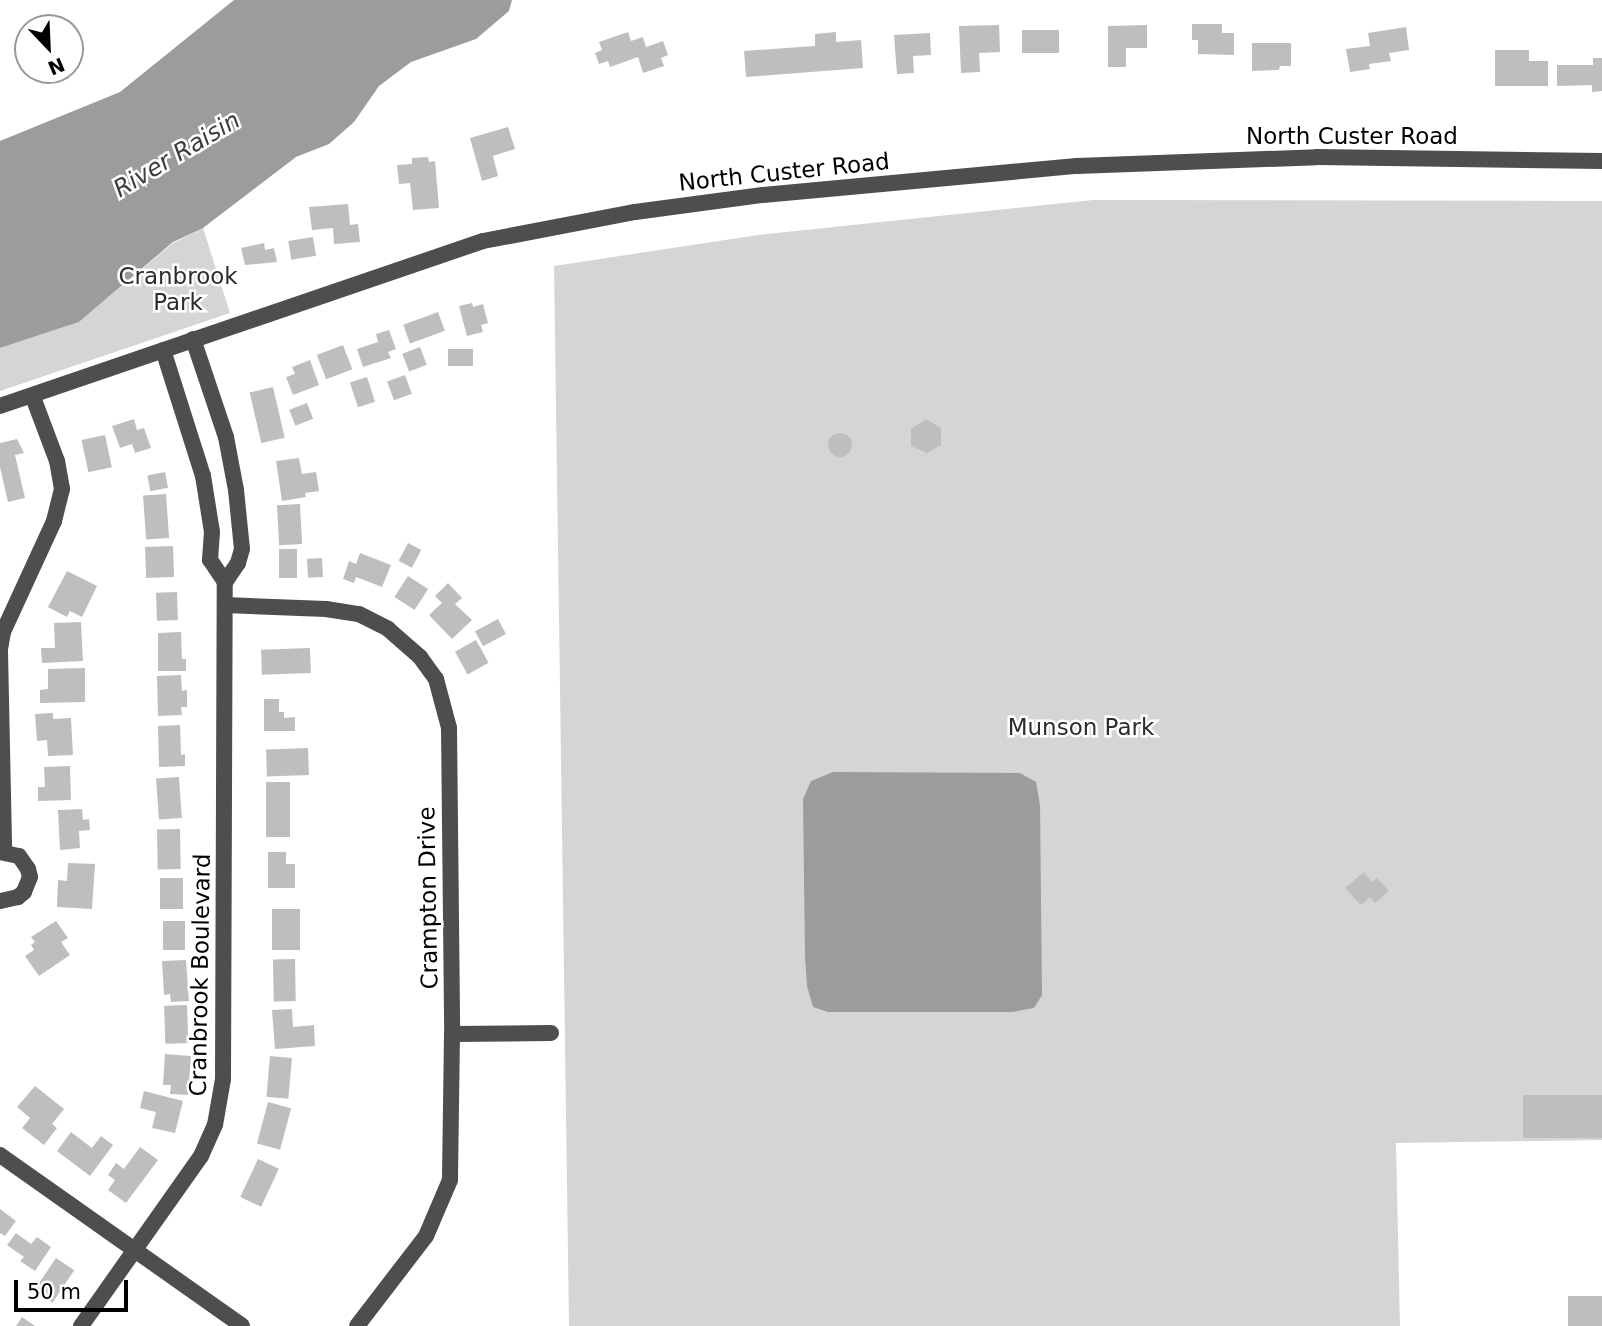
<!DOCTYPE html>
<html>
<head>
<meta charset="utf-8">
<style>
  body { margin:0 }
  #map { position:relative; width:1602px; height:1326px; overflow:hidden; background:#fff; font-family:"DejaVu Sans",sans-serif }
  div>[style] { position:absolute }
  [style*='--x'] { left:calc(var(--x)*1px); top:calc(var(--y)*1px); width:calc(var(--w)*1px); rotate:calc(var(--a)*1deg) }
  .green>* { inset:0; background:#d5d5d5 }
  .water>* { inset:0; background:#9c9c9c }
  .building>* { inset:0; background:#bebebe; transform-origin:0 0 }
  .round { border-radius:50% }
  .minor>* { height:16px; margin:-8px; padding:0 8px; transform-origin:8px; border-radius:8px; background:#4e4e4e }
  span { translate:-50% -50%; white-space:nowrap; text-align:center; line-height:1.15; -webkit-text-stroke:5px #fff; paint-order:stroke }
  .street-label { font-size:23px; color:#000 }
  .park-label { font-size:23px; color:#2c2c2c }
  .water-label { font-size:24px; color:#3d3d3d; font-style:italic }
  .north { position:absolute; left:14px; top:14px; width:70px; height:70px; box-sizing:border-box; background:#fff; border:2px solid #999; border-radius:50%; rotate:157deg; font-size:19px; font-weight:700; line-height:28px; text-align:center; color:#000 }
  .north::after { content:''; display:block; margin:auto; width:24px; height:32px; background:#000; clip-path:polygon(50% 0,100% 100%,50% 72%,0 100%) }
  .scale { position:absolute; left:14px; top:1280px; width:114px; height:32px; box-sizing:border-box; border:4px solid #000; border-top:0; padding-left:9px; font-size:21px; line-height:24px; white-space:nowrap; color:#000; -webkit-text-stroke:5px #fff; paint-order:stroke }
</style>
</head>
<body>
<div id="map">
  <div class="green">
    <div style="clip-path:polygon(1093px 200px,1602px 201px,1602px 1140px,1396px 1143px,1400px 1326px,569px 1326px,554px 266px,758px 235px)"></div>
    <div style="clip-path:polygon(203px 228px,230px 313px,0 391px,0 348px,79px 322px,173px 243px)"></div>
  </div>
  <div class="water">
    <div style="clip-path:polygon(234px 0,512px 0,509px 11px,476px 39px,411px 62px,379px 86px,354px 122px,329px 144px,296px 157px,203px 228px,173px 242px,79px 322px,0 348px,0 141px,120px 92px)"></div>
    <div style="clip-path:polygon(833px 772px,1020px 773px,1036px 782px,1040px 805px,1042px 995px,1034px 1008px,1012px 1012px,828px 1012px,813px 1007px,807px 986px,805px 957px,803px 799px,811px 781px)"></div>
  </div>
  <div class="building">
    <div style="clip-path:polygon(1192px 24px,1222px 24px,1222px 33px,1234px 33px,1234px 55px,1198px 54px,1198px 40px,1192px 40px)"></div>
    <div style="clip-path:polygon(999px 25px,1000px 52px,979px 53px,980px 72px,961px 73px,959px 26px)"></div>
    <div style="clip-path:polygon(1147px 25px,1147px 48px,1126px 48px,1126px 67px,1108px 67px,1108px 26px)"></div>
    <div style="clip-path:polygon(1406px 27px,1409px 50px,1389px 53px,1391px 61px,1369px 64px,1370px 69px,1350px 72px,1346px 49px,1370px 46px,1368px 33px)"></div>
    <div style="left:1059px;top:30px;width:23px;height:37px;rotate:90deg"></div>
    <div style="clip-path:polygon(628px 32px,631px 41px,643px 37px,646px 47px,663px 41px,668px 55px,661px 58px,664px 66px,643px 73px,638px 57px,610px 67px,608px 61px,599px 64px,595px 53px,602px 50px,599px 42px)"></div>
    <div style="clip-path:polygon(836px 32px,836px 42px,861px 40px,863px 68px,746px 77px,744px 51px,815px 46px,815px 34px)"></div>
    <div style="clip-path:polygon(930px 33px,931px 55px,913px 56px,914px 73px,897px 74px,894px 35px)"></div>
    <div style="clip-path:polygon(1252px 43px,1291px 43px,1291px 66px,1280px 66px,1279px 70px,1252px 71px)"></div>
    <div style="clip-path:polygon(1495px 50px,1529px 50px,1529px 61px,1548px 61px,1548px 86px,1495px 86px)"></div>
    <div style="clip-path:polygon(1593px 58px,1602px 58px,1602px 91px,1592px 92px,1592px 85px,1557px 86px,1557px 65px,1593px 65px)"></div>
    <div style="clip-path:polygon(508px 127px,515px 149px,493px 156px,498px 176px,482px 181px,470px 138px)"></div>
    <div style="clip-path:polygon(428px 157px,429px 162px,435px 161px,439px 208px,413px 210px,410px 183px,399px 184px,397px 165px,412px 164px,412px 158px)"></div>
    <div style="clip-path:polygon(348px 204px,350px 225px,358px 224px,360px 242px,334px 244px,333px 228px,312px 230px,309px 207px)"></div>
    <div style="left:313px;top:237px;width:19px;height:25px;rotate:81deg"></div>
    <div style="clip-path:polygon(264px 243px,265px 250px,274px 248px,277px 262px,245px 265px,241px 248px)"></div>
    <div style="clip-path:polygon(472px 303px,473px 307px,483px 304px,488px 323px,481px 325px,483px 332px,467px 336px,459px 306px)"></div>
    <div style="left:438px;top:312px;width:20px;height:37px;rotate:70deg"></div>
    <div style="clip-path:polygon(389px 330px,396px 349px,388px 352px,391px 358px,363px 367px,357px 349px,378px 342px,376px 334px)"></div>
    <div style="left:343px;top:345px;width:26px;height:28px;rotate:69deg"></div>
    <div style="left:420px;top:347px;width:19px;height:19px;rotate:69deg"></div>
    <div style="left:473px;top:349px;width:17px;height:25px;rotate:90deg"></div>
    <div style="clip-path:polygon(310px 360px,319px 385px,293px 395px,286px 377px,295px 374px,292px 367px)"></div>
    <div style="left:405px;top:375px;width:20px;height:19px;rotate:70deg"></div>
    <div style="left:367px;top:377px;width:26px;height:18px;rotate:72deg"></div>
    <div style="left:273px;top:387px;width:52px;height:24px;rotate:77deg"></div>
    <div style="left:307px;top:403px;width:17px;height:19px;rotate:69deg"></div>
    <div style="clip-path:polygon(134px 419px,137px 430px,144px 428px,151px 448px,135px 453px,132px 444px,120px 448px,112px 426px)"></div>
    <div style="clip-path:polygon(926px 419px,941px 428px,941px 445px,927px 453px,911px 446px,911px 429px)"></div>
    <div class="round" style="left:828px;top:433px;width:24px;height:24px"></div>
    <div style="left:105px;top:435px;width:33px;height:24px;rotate:78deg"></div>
    <div style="clip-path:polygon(17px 439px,24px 453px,15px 455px,25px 498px,8px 502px,0 467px,0 443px)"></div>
    <div style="clip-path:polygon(299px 458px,302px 474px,316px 472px,319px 491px,305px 493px,306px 497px,282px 501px,276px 461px)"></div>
    <div style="left:165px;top:472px;width:16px;height:18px;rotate:79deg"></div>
    <div style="left:166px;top:494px;width:44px;height:23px;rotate:86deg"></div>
    <div style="left:300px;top:504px;width:40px;height:23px;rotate:87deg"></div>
    <div style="left:408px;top:543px;width:15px;height:20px;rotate:28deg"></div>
    <div style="left:173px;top:546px;width:31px;height:28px;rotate:88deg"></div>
    <div style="left:279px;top:549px;width:18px;height:29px"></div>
    <div style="clip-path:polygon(360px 553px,391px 565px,382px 587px,356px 577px,354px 583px,343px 579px,349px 561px,356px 564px)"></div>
    <div style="left:322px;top:558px;width:19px;height:15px;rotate:87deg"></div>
    <div style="clip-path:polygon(67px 571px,97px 586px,82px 617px,70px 611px,67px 617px,48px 607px)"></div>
    <div style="left:408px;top:576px;width:24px;height:25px;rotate:33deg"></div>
    <div style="clip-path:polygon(448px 583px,462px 598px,455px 604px,472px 620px,452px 639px,429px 615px,442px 603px,435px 596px)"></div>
    <div style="left:177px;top:592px;width:28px;height:21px;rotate:88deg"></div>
    <div style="left:498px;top:619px;width:17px;height:26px;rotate:62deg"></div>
    <div style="clip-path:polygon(81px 622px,83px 661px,42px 663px,41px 648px,55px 648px,54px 623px)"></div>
    <div style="clip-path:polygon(181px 632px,182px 659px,186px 659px,186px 671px,158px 671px,158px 633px)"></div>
    <div style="left:476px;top:640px;width:26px;height:24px;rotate:61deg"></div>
    <div style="left:310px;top:648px;width:25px;height:49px;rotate:88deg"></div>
    <div style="clip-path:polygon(85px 668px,85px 702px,40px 703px,40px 690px,48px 689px,48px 669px)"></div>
    <div style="clip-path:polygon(181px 675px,182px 691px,187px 690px,187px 707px,181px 707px,182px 715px,158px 716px,157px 676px)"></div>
    <div style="clip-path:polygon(264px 699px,279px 699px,279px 712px,284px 712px,284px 718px,295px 717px,295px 731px,264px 731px)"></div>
    <div style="clip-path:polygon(53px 713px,53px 719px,71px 718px,73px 755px,48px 756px,47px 740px,37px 741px,35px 714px)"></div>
    <div style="clip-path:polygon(180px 725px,181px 755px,185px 754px,185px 766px,159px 767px,158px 726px)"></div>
    <div style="left:308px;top:748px;width:27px;height:42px;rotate:88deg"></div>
    <div style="clip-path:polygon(70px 766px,71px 800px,38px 801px,38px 787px,45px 787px,44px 767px)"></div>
    <div style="left:179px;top:777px;width:41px;height:23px;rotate:86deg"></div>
    <div style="left:290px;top:782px;width:55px;height:24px;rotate:90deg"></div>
    <div style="clip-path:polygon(82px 809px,83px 820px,89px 819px,90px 830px,79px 831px,80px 848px,60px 850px,58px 810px)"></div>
    <div style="left:180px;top:829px;width:40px;height:23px;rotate:89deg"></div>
    <div style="clip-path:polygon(268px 852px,286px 852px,286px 864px,295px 864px,295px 888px,268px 888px)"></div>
    <div style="clip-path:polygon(68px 863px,95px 864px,92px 909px,57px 907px,58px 880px,67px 881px)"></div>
    <div style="clip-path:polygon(1364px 872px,1372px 882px,1377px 878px,1389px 891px,1375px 903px,1370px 897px,1361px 905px,1345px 888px)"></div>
    <div style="left:160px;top:878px;width:23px;height:31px"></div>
    <div style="left:300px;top:909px;width:41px;height:28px;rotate:90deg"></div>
    <div style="clip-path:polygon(56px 921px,68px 938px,61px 942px,70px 955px,39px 976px,25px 956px,34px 950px,31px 945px,35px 942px,31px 937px)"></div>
    <div style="left:185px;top:921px;width:29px;height:22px;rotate:90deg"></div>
    <div style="left:295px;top:959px;width:42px;height:22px;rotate:89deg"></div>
    <div style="clip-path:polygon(186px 960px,189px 1001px,171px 1002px,170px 994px,164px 995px,162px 961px)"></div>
    <div style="left:187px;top:1005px;width:38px;height:23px;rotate:88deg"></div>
    <div style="clip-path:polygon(292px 1009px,293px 1027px,314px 1025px,315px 1046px,275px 1049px,272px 1010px)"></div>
    <div style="clip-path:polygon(165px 1054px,191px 1056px,188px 1095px,170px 1094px,171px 1085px,163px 1085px)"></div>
    <div style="left:270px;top:1056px;width:22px;height:41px;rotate:5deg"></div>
    <div style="clip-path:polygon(35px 1086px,64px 1109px,52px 1124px,57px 1128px,44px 1145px,22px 1128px,30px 1118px,17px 1107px)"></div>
    <div style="clip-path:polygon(144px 1091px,183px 1101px,175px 1133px,152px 1128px,156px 1112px,140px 1108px)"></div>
    <div style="left:1602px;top:1095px;width:43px;height:79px;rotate:90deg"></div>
    <div style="left:268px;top:1102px;width:24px;height:43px;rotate:15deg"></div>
    <div style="clip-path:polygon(71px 1132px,92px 1148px,101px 1136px,113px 1145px,90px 1176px,57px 1151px)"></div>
    <div style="clip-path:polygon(140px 1147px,158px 1160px,126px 1203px,108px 1190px,115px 1180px,108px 1175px,116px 1163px,124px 1169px)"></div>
    <div style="left:258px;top:1159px;width:23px;height:42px;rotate:25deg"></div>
    <div style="clip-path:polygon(0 1209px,16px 1221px,5px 1236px,0 1233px)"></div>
    <div style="clip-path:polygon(16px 1233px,31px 1244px,37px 1237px,51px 1247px,35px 1271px,20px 1261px,24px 1257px,7px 1245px)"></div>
    <div style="left:56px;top:1258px;width:22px;height:39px;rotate:34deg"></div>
    <div style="left:1602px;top:1296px;width:30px;height:34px;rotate:90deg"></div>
    <div style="clip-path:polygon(22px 1317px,35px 1326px,16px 1326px)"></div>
  </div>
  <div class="minor">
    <div style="--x:193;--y:339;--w:103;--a:71.4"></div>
    <div style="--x:226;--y:437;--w:54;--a:79.3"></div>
    <div style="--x:236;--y:490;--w:59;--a:84.2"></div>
    <div style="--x:242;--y:549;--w:15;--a:106"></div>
    <div style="--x:238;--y:563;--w:23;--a:124"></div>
    <div style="--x:0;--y:406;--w:510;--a:-18.86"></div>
    <div style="--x:483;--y:241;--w:155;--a:-10.8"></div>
    <div style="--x:635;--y:212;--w:129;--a:-7.6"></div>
    <div style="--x:763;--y:195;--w:315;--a:-5.3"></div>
    <div style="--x:1077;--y:166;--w:240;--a:-2.1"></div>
    <div style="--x:1317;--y:157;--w:285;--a:0.8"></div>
    <div style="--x:225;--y:605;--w:101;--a:2.3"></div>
    <div style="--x:326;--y:609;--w:33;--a:9"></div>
    <div style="--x:359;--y:614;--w:33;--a:27"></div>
    <div style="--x:388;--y:629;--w:43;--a:41.2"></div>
    <div style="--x:420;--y:657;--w:27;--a:54"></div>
    <div style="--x:436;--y:679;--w:51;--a:75.1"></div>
    <div style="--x:449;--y:728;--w:306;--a:89.4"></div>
    <div style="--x:452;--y:1034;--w:146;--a:90.8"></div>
    <div style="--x:450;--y:1180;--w:61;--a:113.2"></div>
    <div style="--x:426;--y:1236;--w:113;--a:127.5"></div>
    <div style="--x:0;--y:649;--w:17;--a:-80"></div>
    <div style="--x:3;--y:632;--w:122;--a:-65.3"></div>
    <div style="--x:54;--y:521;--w:33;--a:-76"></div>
    <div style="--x:62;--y:489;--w:28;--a:-100"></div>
    <div style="--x:57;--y:461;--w:68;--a:-110.6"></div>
    <div style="--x:0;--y:652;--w:199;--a:88.8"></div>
    <div style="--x:0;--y:852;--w:19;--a:12"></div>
    <div style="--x:19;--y:856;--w:16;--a:55"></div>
    <div style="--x:28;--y:869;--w:8;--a:76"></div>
    <div style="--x:30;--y:877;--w:16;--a:112"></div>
    <div style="--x:24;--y:892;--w:8;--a:140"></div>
    <div style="--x:18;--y:897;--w:18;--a:167"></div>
    <div style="--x:452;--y:1034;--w:99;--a:-0.6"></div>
    <div style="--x:0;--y:1155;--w:296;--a:35.2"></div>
    <div style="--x:81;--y:1326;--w:208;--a:-54.8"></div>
    <div style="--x:201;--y:1156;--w:34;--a:-66"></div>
    <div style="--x:215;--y:1125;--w:47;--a:-80.1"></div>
    <div style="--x:223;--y:1079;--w:497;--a:-89.8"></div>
    <div style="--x:225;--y:582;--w:27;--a:-124"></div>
    <div style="--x:210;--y:560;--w:28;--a:-86"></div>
    <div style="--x:212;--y:532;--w:57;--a:-99.1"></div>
    <div style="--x:203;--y:476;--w:132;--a:-107.6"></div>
  </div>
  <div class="street-label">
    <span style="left:1352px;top:136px">North Custer Road</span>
    <span style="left:784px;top:172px;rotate:-6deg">North Custer Road</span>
    <span style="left:428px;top:898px;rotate:-91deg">Crampton Drive</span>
    <span style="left:200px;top:975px;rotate:-89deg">Cranbrook Boulevard</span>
  </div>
  <div class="park-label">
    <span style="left:178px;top:289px">Cranbrook<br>Park</span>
    <span style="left:1081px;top:727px">Munson Park</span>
  </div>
  <div class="water-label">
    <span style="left:177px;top:155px;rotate:-31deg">River Raisin</span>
  </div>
  <div class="north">N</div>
  <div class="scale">50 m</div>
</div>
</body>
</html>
